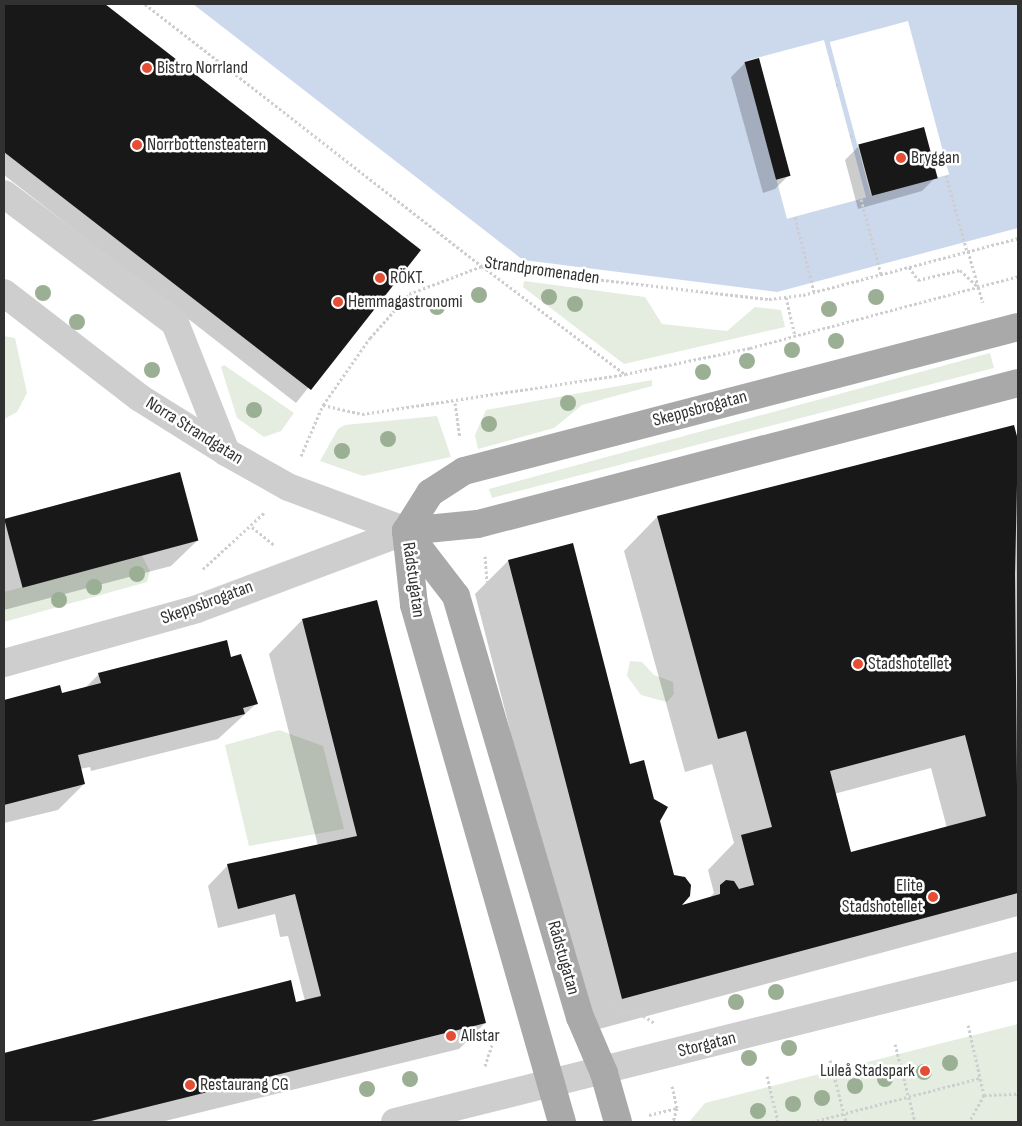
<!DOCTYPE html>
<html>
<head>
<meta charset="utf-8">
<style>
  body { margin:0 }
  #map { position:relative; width:1022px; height:1126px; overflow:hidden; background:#fff; font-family:"Sofia Sans Condensed",sans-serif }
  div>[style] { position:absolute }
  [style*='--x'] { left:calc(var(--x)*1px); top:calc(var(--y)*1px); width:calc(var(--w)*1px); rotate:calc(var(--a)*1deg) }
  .green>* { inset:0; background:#e4eddf }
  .water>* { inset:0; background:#ccd9ed }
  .pier>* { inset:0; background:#fff; transform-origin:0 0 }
  .shadow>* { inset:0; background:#0003 }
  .building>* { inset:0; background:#181818; transform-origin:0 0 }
  .path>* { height:3px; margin-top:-1.5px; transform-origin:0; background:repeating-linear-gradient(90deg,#cecece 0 2.5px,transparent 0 5px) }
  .minor>* { height:28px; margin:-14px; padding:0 14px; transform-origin:14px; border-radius:14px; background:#cecece }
  .major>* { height:28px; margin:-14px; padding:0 14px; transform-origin:14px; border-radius:14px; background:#a9a9a9 }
  .trees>* { width:16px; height:16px; margin:-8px; border-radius:50%; background:#9baf94 }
  .dots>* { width:14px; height:14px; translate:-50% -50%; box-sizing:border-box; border:2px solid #fff; border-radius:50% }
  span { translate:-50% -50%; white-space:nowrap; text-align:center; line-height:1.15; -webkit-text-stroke:5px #fff; paint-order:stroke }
  .poi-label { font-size:18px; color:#313131 }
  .left { translate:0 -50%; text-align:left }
  .right { translate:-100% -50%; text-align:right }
  .street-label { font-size:18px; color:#313131 }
  .frame { position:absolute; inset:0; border:5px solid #313131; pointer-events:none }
</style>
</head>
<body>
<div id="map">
  <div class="green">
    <div style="clip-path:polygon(524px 281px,645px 297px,662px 324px,727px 331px,755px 307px,781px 310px,785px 327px,624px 364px,523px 287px)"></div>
    <div style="clip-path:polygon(4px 336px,15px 338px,27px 393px,17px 412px,4px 419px)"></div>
    <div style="clip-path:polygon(990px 353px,994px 368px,492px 498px,489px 489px)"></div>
    <div style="clip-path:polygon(224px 365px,294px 413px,281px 431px,264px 437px,237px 418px,221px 367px)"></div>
    <div style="clip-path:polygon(652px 380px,652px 386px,582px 405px,554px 428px,478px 449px,475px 435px,486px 410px)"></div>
    <div style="clip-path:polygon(437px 416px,451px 457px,363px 476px,320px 461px,338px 429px,345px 425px)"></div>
    <div style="clip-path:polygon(142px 556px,150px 571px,147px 582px,4px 622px,4px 592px)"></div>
    <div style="clip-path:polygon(630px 661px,642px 662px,654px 675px,673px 682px,674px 694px,667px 702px,641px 695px,627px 676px)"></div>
    <div style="clip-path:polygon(279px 730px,323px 746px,344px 829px,249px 846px,225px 745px)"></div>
    <div style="clip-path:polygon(1018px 1024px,1018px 1122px,689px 1122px,705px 1103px)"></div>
  </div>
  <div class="water">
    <div style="clip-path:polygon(193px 4px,1018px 4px,1018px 228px,777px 292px,523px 260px)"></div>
  </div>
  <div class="pier">
    <div style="left:908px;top:21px;width:159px;height:81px;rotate:75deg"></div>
    <div style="left:824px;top:40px;width:163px;height:82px;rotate:75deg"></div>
  </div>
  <div class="shadow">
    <div style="clip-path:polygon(4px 4px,103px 4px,419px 250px,296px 403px,4px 175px)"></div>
    <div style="clip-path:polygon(745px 63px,789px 175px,775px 189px,763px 193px,731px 77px)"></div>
    <div style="clip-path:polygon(859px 146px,936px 177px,922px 191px,858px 209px,845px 160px)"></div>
    <div style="clip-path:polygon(evenodd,1013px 427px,1018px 445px,1018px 916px,588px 1032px,475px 594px,508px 561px,572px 545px,629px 765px,659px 821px,678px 907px,708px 899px,714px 893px,708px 870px,734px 843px,712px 764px,685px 772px,624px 551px,657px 517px,1013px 427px,931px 768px,947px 828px,850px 854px,834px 794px,931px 768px)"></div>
    <div style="clip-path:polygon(179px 473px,197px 541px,171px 566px,4px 610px,4px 519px)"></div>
    <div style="clip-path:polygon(302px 620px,485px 1023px,459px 1049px,161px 1122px,4px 1122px,4px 1055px,290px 982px,296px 1004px,305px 1001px,288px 936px,280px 937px,275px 914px,218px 928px,208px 886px,228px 865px,318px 846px,269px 654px)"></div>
    <div style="clip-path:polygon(230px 659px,256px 704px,218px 739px,91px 771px,90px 767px,80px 769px,84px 784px,58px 810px,4px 823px,4px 701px,59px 687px,61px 695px,85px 688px,99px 674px)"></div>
  </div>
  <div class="building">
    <div style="clip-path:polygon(4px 4px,105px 4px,421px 250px,311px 390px,4px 152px)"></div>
    <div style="left:759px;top:58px;width:122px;height:15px;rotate:75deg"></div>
    <div style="left:924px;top:127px;width:53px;height:68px;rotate:75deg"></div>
    <div style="clip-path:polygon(evenodd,1014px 425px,1018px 440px,1015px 574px,1018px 893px,622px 999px,508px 560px,573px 543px,630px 764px,644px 760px,654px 799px,668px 807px,660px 821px,674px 875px,685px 877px,691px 885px,690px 896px,682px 905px,720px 894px,720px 885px,726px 880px,734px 881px,739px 889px,754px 885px,741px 835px,772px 827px,746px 731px,718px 739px,657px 516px,1014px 425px,965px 735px,986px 816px,851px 852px,830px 771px,965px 735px)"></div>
    <div style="left:180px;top:472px;width:71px;height:182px;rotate:75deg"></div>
    <div style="clip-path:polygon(377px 600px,486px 1023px,87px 1122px,4px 1122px,4px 1053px,291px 980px,296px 1002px,321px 996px,295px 894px,238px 909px,227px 864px,357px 836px,302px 619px)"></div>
    <div style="clip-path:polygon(227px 640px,231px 657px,241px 654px,258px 704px,243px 708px,245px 714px,78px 755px,85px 784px,4px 805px,4px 700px,60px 685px,62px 693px,101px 683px,98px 673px)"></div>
  </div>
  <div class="path">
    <div style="--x:145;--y:4;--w:427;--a:37.9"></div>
    <div style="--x:482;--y:266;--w:289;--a:6.6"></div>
    <div style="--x:769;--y:299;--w:34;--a:-7"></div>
    <div style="--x:803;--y:295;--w:222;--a:-14.8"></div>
    <div style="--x:836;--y:85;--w:5;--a:-22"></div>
    <div style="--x:850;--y:136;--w:5;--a:-11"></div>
    <div style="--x:946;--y:175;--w:79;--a:74.6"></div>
    <div style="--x:861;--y:199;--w:78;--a:75.1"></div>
    <div style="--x:795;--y:217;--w:77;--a:75.8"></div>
    <div style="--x:968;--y:251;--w:37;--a:74"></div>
    <div style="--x:909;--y:267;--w:16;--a:55"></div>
    <div style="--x:918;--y:280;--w:43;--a:-13.4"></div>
    <div style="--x:960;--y:270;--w:25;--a:43"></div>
    <div style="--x:978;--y:287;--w:16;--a:72"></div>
    <div style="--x:786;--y:297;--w:40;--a:77"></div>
    <div style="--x:455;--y:403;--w:34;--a:82"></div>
    <div style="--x:323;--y:405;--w:82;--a:-55"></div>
    <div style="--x:370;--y:338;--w:59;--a:-48.4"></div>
    <div style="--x:409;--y:294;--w:78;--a:-21"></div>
    <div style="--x:482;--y:266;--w:179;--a:37.1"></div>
    <div style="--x:301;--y:456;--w:56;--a:-66.7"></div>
    <div style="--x:323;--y:405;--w:40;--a:13"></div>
    <div style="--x:362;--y:414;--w:266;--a:-8.6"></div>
    <div style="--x:625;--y:374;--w:128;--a:-11.7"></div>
    <div style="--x:750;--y:348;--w:278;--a:-15"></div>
    <div style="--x:252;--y:527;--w:28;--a:39"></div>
    <div style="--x:485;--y:556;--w:26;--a:86"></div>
    <div style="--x:203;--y:569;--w:83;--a:-42.6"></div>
    <div style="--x:613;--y:1005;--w:10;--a:45"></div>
    <div style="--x:620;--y:1012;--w:15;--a:-8"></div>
    <div style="--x:635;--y:1010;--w:23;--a:34"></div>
    <div style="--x:968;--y:1025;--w:72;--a:77.1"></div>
    <div style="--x:984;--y:1095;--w:31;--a:119"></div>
    <div style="--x:895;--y:1044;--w:81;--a:75.6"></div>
    <div style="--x:830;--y:1060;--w:64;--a:75.5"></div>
    <div style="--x:485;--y:1066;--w:22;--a:-72"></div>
    <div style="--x:767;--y:1076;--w:47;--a:76.6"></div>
    <div style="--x:672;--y:1086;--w:23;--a:77"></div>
    <div style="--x:677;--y:1108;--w:15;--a:106"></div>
    <div style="--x:984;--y:1095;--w:34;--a:-2"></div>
    <div style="--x:649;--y:1115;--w:29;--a:-14"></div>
    <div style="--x:812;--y:1122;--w:174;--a:-14.7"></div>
  </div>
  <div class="minor">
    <div style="--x:4;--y:194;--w:214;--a:37"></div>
    <div style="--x:175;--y:323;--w:139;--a:68.4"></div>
    <div style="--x:4;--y:293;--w:172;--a:37.7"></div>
    <div style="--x:140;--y:398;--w:102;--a:32.1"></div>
    <div style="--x:226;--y:452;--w:71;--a:29.4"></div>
    <div style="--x:288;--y:487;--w:126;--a:20.4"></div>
    <div style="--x:4;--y:663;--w:200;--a:-15.6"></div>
    <div style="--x:197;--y:609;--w:223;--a:-20.5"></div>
    <div style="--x:395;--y:1122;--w:642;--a:-14.06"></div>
  </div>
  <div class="major">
    <div style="--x:406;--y:531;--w:45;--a:-57.7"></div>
    <div style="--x:430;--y:493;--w:40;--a:-32.9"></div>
    <div style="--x:464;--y:471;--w:572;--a:-14.57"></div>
    <div style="--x:406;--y:531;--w:82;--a:52.4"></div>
    <div style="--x:456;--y:596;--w:439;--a:73.6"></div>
    <div style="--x:580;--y:1017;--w:61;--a:66.8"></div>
    <div style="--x:604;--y:1073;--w:51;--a:74.1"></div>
    <div style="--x:406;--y:531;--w:72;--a:-5.6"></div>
    <div style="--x:478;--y:524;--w:558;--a:-14.63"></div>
    <div style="--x:406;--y:531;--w:74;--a:83.8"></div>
    <div style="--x:414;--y:605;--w:538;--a:74.03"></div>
  </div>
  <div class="trees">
    <div style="left:43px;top:293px"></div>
    <div style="left:479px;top:295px"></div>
    <div style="left:549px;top:297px"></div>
    <div style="left:876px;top:297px"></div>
    <div style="left:575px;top:304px"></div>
    <div style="left:437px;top:307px"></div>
    <div style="left:829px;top:309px"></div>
    <div style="left:77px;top:322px"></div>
    <div style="left:836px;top:341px"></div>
    <div style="left:792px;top:350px"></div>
    <div style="left:747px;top:361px"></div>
    <div style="left:152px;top:370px"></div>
    <div style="left:703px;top:372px"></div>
    <div style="left:568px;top:403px"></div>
    <div style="left:254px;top:410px"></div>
    <div style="left:489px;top:424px"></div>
    <div style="left:388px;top:439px"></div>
    <div style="left:342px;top:451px"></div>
    <div style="left:137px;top:574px"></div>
    <div style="left:94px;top:587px"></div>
    <div style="left:59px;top:600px"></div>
    <div style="left:776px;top:992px"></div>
    <div style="left:736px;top:1002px"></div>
    <div style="left:789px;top:1048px"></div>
    <div style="left:749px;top:1058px"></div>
    <div style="left:950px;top:1063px"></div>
    <div style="left:924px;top:1072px"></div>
    <div style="left:410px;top:1079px"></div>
    <div style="left:885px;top:1079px"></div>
    <div style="left:855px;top:1086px"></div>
    <div style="left:367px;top:1089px"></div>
    <div style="left:822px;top:1098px"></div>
    <div style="left:793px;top:1104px"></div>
    <div style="left:758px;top:1111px"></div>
  </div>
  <div class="dots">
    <div style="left:147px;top:68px;background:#e54d35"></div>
    <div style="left:137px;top:145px;background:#e54d35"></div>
    <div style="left:901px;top:158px;background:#e54d35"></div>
    <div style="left:380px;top:278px;background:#e54d35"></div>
    <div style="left:338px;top:302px;background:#e54d35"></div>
    <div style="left:858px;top:664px;background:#e54d35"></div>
    <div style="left:933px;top:897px;background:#e54d35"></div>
    <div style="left:451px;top:1036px;background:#e54d35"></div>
    <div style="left:925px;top:1071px;background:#e54d35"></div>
    <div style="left:190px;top:1085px;background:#e54d35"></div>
  </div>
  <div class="poi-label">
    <span class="left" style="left:157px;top:68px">Bistro Norrland</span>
    <span class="left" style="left:147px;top:145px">Norrbottensteatern</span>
    <span class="left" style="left:911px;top:158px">Bryggan</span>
    <span class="left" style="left:390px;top:278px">RÖKT.</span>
    <span class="left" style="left:348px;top:302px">Hemmagastronomi</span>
    <span class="left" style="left:868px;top:664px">Stadshotellet</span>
    <span class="right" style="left:923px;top:897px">Elite<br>Stadshotellet</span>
    <span class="left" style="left:461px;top:1036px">Allstar</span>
    <span class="right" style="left:915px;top:1071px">Luleå Stadspark</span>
    <span class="left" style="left:200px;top:1085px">Restaurang CG</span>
  </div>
  <div class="street-label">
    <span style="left:542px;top:271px;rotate:8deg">Strandpromenaden</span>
    <span style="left:700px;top:409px;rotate:-15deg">Skeppsbrogatan</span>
    <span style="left:194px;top:431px;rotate:32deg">Norra Strandgatan</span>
    <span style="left:413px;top:580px;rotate:82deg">Rådstugatan</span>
    <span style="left:207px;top:603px;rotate:-20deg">Skeppsbrogatan</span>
    <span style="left:563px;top:958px;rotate:74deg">Rådstugatan</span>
    <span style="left:707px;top:1045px;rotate:-14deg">Storgatan</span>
  </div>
  <div class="frame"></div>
</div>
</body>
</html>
